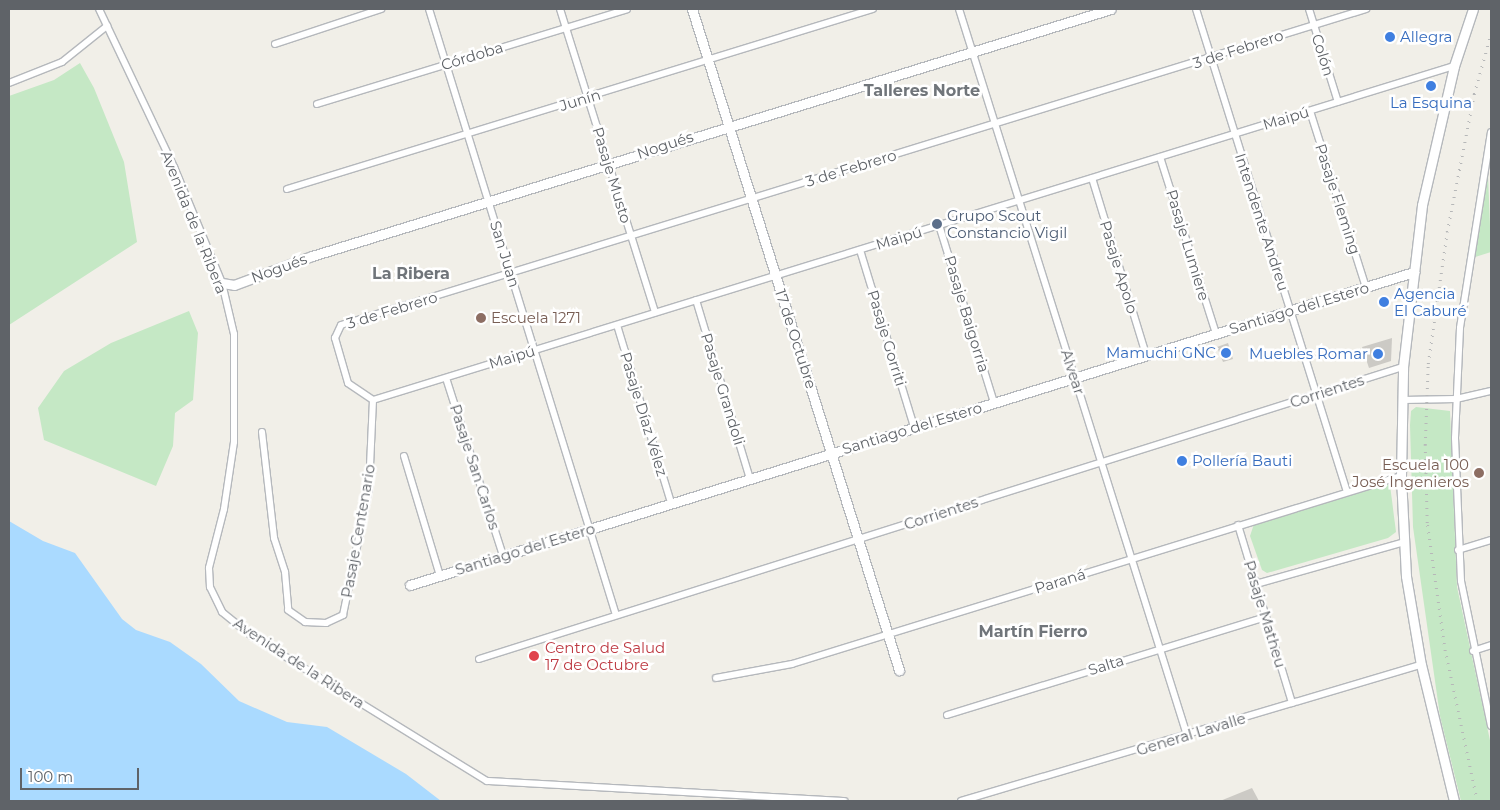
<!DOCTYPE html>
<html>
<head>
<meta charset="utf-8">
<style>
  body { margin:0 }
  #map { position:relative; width:1500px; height:810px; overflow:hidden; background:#f1efe8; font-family:Montserrat,sans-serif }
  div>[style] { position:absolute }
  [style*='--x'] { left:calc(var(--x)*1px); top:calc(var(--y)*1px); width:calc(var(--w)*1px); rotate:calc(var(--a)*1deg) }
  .green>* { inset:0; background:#c5e8c5 }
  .water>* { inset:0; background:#aadaff }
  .building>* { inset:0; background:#cccac5 }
  .roads { filter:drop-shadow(1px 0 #b5b8bc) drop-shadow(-1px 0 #b5b8bc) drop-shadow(0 1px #b5b8bc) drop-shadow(0 -1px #b5b8bc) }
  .street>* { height:6px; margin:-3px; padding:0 3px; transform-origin:3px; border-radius:3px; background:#fff }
  .secondary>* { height:9px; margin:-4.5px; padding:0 4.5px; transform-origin:4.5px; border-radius:4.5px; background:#fff }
  .rail>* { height:2.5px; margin-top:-1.25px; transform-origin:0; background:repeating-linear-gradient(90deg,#b6b7b8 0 1px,transparent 0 7px) }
  .dots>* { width:14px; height:14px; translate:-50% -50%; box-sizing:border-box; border:2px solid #fff; border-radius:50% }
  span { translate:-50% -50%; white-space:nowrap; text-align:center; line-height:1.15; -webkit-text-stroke:5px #fff; paint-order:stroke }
  .shop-label { font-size:15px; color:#366cbe }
  .left { translate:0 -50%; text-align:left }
  .right { translate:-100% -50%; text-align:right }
  .street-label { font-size:15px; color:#5f6368 }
  .service-label { font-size:15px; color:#4e5e75 }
  .education-label { font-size:15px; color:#785e54 }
  .health-label { font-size:15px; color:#be3a42 }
  .neighbourhood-label { font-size:16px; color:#70757a; font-weight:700 }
  .frame { position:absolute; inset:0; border:10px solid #5f6368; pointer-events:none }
  .scale { position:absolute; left:20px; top:768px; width:119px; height:22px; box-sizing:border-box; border:2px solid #5f6368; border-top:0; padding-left:6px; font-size:15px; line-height:18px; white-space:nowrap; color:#5f6368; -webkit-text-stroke:4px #fff; paint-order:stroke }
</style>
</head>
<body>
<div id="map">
  <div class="green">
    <div style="clip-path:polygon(80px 63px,94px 88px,124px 162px,137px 242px,9px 325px,9px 96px,54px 80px)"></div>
    <div style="clip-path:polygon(1488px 174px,1491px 252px,1472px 258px)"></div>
    <div style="clip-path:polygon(189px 311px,198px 333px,193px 400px,175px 413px,173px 446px,156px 486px,44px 440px,38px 408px,64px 371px,111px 343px)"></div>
    <div style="clip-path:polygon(1416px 407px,1450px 411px,1457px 587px,1491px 745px,1491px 801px,1461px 801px,1440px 716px,1413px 527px,1410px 425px,1411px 411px)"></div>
    <div style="clip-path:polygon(1385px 483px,1390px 485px,1396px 532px,1388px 538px,1267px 573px,1262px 570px,1250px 536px,1254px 524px)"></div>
  </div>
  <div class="water">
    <div style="clip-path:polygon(9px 521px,43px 541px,75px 553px,122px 619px,136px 630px,170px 642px,201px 664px,239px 701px,287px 722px,327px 727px,406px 774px,441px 801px,9px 801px)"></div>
  </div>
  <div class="building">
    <div style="clip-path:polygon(1392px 338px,1391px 361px,1369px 368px,1362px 347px)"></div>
    <div style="clip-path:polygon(1228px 343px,1233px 359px,1223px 362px,1217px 347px)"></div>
    <div style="clip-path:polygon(1252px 788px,1259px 801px,1220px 801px)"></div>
  </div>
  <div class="roads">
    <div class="street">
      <div style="--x:99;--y:9;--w:175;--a:64.6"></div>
      <div style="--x:174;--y:167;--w:126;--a:67.5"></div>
      <div style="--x:222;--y:283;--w:52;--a:76.8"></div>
      <div style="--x:234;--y:334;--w:108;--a:90"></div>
      <div style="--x:234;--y:442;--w:68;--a:98.5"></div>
      <div style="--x:224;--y:509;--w:61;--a:104.3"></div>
      <div style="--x:209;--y:568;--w:19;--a:87"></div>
      <div style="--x:210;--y:587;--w:28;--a:64"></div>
      <div style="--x:222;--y:612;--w:38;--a:39"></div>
      <div style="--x:252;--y:636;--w:276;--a:31.7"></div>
      <div style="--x:487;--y:781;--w:358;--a:3.2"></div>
      <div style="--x:429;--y:9;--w:634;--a:72.85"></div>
      <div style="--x:560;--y:9;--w:318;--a:72.6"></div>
      <div style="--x:959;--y:9;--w:761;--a:72.57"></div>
      <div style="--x:1196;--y:9;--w:506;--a:72.64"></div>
      <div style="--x:1309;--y:9;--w:97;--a:72.7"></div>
      <div style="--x:275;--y:44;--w:112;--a:-18.3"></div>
      <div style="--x:9;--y:83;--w:57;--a:-21.6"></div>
      <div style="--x:62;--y:62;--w:58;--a:-38.7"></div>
      <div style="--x:317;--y:104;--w:324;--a:-17"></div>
      <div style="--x:1310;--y:111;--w:186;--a:72.4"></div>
      <div style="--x:1491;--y:132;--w:198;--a:99"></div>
      <div style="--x:1460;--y:328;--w:110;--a:92.6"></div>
      <div style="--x:1455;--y:438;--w:143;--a:87.6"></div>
      <div style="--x:1461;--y:581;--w:148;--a:78.3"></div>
      <div style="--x:1160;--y:157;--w:186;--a:72.4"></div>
      <div style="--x:1092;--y:178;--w:185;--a:73"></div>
      <div style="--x:287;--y:189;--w:613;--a:-17.08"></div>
      <div style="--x:939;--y:225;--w:186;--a:72.8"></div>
      <div style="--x:860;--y:250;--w:185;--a:73"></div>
      <div style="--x:696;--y:300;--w:187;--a:73.2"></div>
      <div style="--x:617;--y:325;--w:186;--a:73.1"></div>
      <div style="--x:446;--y:378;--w:187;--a:72.2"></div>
      <div style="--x:373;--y:400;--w:30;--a:-146"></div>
      <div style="--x:348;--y:383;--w:47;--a:-106.1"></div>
      <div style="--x:335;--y:338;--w:14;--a:-65"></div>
      <div style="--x:341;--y:325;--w:1073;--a:-17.13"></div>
      <div style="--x:373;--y:400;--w:1131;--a:-17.17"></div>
      <div style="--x:1403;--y:400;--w:53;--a:-1.1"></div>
      <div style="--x:1456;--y:399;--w:36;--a:-13"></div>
      <div style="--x:262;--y:432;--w:107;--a:83.5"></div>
      <div style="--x:274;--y:538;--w:36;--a:72"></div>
      <div style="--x:285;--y:572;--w:38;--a:85"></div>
      <div style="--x:288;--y:610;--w:21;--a:35"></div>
      <div style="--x:305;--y:622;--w:21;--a:3"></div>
      <div style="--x:326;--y:623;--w:19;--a:-25"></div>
      <div style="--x:343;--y:615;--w:130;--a:-78.4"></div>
      <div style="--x:369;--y:488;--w:88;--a:-87.4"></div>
      <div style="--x:404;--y:456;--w:125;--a:73.3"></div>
      <div style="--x:1238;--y:525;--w:186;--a:73.1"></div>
      <div style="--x:1458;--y:550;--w:34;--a:-17"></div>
      <div style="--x:1256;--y:584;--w:154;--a:-15.8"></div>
      <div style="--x:1473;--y:651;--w:19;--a:-18"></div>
      <div style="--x:479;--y:659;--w:969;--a:-17.54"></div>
      <div style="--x:716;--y:678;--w:77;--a:-10.4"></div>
      <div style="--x:792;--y:664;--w:637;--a:-17.16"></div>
      <div style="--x:947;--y:715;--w:334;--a:-17.1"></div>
      <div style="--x:961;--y:801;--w:480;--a:-16.5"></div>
    </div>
    <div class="secondary">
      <div style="--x:692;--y:9;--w:693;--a:72.61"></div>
      <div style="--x:222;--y:283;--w:12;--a:9"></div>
      <div style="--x:234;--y:285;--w:83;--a:-20.4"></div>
      <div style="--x:312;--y:256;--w:836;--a:-17.18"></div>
      <div style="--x:410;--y:585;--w:1052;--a:-17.32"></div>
      <div style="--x:1454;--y:801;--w:140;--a:-103.6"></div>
      <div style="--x:1421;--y:665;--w:90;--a:-99.6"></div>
      <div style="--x:1406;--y:576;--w:100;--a:-92.9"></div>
      <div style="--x:1401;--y:476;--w:109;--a:-88.9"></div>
      <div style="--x:1403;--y:367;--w:163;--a:-83.3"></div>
      <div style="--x:1422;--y:205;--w:143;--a:-77"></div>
      <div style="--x:1454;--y:66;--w:60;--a:-71.6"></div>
    </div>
  </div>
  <div class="rail">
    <div style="--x:1477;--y:801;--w:153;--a:-102"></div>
    <div style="--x:1445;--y:651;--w:129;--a:-98"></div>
    <div style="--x:1427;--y:523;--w:78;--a:-91.5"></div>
    <div style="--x:1425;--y:445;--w:81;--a:-87.9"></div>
    <div style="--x:1428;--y:364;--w:133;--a:-81.8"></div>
    <div style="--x:1447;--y:232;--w:141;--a:-78.9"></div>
    <div style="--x:1474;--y:94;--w:63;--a:-74.4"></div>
  </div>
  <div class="dots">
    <div style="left:1390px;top:37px;background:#3f7fe0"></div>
    <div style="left:1431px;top:86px;background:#3f7fe0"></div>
    <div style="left:937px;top:224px;background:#5c6f8a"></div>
    <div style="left:1384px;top:302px;background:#3f7fe0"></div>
    <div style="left:481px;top:318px;background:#8d6e63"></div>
    <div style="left:1226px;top:353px;background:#3f7fe0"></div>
    <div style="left:1378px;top:354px;background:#3f7fe0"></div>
    <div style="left:1182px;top:461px;background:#3f7fe0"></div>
    <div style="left:1479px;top:473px;background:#8d6e63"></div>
    <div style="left:534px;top:656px;background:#e0444e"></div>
  </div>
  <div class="shop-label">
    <span class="left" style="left:1400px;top:37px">Allegra</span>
    <span style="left:1431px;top:103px">La Esquina</span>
    <span class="left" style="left:1394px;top:302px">Agencia<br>El Caburé</span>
    <span class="right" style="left:1216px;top:353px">Mamuchi GNC</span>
    <span class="right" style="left:1368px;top:354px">Muebles Romar</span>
    <span class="left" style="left:1192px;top:461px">Pollería Bauti</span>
  </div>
  <div class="street-label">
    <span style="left:1238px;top:49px;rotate:-18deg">3 de Febrero</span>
    <span style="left:1323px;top:55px;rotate:73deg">Colón</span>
    <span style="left:472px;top:56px;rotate:-17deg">Córdoba</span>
    <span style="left:580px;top:100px;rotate:-17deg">Junín</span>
    <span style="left:1286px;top:118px;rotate:-17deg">Maipú</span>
    <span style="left:665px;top:145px;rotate:-18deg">Nogués</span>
    <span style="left:851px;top:168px;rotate:-17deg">3 de Febrero</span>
    <span style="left:612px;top:175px;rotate:73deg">Pasaje Musto</span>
    <span style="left:1338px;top:199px;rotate:72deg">Pasaje Fleming</span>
    <span style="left:194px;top:222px;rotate:68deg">Avenida de la Ribera</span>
    <span style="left:1262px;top:222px;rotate:72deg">Intendente Andreu</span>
    <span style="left:899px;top:238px;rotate:-17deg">Maipú</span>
    <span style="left:1188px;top:245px;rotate:73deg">Pasaje Lumiere</span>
    <span style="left:505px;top:254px;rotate:73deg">San Juan</span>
    <span style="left:1119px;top:267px;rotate:73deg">Pasaje Apolo</span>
    <span style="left:279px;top:268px;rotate:-20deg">Nogués</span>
    <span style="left:1299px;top:308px;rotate:-17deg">Santiago del Estero</span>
    <span style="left:392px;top:310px;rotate:-17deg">3 de Febrero</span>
    <span style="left:967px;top:314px;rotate:73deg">Pasaje Baigorria</span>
    <span style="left:887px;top:338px;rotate:73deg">Pasaje Gorriti</span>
    <span style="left:796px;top:339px;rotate:72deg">17 de Octubre</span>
    <span style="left:512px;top:357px;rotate:-17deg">Maipú</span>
    <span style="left:1073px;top:372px;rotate:72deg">Alvear</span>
    <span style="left:723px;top:389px;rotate:73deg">Pasaje Grandoli</span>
    <span style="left:1327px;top:391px;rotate:-18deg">Corrientes</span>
    <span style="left:644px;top:414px;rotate:73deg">Pasaje Díaz Vélez</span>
    <span style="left:912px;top:428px;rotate:-17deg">Santiago del Estero</span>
    <span style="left:475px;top:467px;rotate:72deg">Pasaje San Carlos</span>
    <span style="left:941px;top:513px;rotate:-18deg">Corrientes</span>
    <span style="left:358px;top:531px;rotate:-80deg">Pasaje Centenario</span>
    <span style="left:525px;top:549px;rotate:-17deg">Santiago del Estero</span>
    <span style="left:1060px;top:581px;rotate:-17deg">Paraná</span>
    <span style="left:1265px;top:614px;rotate:73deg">Pasaje Matheu</span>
    <span style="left:299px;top:663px;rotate:33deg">Avenida de la Ribera</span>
    <span style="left:1106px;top:665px;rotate:-17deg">Salta</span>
    <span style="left:1191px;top:734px;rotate:-17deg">General Lavalle</span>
  </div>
  <div class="service-label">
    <span class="left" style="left:947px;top:224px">Grupo Scout<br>Constancio Vigil</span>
  </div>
  <div class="education-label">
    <span class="left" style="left:491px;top:318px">Escuela 1271</span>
    <span class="right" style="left:1469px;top:473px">Escuela 100<br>José Ingenieros</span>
  </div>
  <div class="health-label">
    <span class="left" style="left:545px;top:656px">Centro de Salud<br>17 de Octubre</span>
  </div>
  <div class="neighbourhood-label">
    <span style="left:922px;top:91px">Talleres Norte</span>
    <span style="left:411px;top:274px">La Ribera</span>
    <span style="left:1033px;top:632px">Martín Fierro</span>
  </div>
  <div class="frame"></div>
  <div class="scale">100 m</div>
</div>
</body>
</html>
